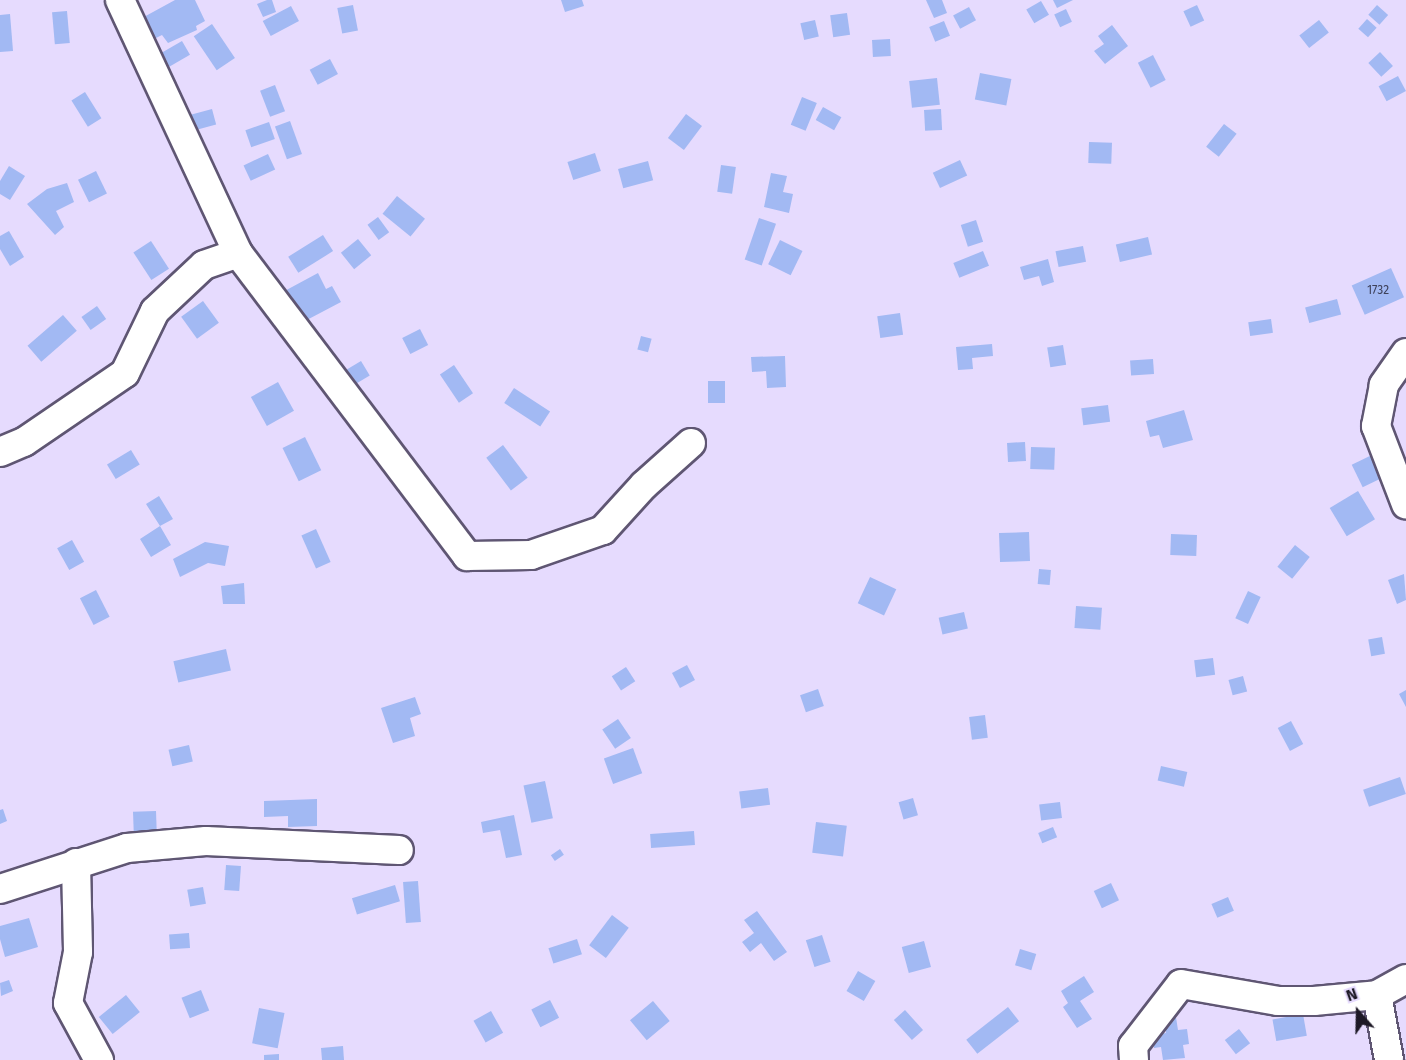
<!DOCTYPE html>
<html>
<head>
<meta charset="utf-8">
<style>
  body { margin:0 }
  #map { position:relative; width:1406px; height:1060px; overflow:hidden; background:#e6dbfe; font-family:"Fira Sans",sans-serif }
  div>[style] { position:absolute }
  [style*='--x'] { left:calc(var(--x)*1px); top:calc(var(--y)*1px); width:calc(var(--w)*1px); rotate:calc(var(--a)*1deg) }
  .building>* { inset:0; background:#a2b9f3; transform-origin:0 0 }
  .roads { filter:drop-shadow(2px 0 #5f5673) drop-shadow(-2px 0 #5f5673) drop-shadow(0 2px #5f5673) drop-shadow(0 -2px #5f5673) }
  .minor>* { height:28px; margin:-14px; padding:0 14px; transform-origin:14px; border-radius:14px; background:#fff }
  span { translate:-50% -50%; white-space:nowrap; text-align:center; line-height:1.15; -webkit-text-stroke:5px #e6dbfe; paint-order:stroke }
  .number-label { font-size:12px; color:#3e4159 }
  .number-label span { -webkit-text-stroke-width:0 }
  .north { position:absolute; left:1328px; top:982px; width:60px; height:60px; -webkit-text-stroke:4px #e6dbfe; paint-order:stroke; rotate:340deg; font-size:16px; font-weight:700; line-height:24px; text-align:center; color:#1d1926 }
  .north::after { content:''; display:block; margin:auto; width:21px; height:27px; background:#1d1926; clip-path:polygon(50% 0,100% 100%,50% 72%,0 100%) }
</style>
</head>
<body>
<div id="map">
  <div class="building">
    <div style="clip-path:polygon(175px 0,195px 0,205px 21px,196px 26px,197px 30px,168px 43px,162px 35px,154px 39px,142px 18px)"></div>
    <div style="clip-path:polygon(267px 0,272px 0,276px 12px,263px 17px,257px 4px)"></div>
    <div style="clip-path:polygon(561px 0,582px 0,584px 6px,565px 12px)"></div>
    <div style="clip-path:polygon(926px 0,942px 0,947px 13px,934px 18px)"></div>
    <div style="clip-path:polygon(1053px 0,1073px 0,1057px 8px)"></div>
    <div style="left:1041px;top:1px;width:16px;height:17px;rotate:60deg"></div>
    <div style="left:353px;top:5px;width:26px;height:16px;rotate:79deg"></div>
    <div style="left:1197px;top:5px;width:17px;height:15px;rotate:65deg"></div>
    <div style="left:1377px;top:5px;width:15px;height:13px;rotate:42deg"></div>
    <div style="left:291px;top:6px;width:17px;height:32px;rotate:62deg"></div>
    <div style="left:969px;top:7px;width:15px;height:18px;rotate:62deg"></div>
    <div style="left:1066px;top:9px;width:14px;height:13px;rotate:65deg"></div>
    <div style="left:67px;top:11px;width:32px;height:15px;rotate:85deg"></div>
    <div style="left:847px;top:13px;width:22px;height:17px;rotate:82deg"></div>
    <div style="clip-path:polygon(10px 14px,13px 51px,0 52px,0 15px)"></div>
    <div style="left:1367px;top:19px;width:13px;height:13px;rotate:42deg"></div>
    <div style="left:815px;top:20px;width:17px;height:15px;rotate:77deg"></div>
    <div style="left:1319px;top:20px;width:16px;height:25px;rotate:52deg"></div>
    <div style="left:944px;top:21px;width:16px;height:16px;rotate:68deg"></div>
    <div style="left:212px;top:24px;width:41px;height:22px;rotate:56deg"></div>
    <div style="clip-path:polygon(1112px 25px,1128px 46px,1105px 64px,1094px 51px,1104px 44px,1098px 36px)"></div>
    <div style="left:890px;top:39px;width:17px;height:18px;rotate:87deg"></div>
    <div style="left:182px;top:41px;width:16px;height:30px;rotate:60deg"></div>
    <div style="left:1380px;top:52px;width:19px;height:16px;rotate:47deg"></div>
    <div style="left:1153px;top:55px;width:28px;height:17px;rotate:63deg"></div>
    <div style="left:330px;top:59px;width:17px;height:23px;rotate:62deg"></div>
    <div style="left:980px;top:73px;width:32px;height:27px;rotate:11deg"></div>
    <div style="left:1398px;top:76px;width:17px;height:22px;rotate:62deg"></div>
    <div style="left:937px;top:78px;width:27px;height:28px;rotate:84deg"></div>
    <div style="left:275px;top:85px;width:28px;height:16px;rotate:69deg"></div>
    <div style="left:85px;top:92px;width:31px;height:16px;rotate:58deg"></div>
    <div style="left:802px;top:97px;width:16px;height:30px;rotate:22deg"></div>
    <div style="left:823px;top:107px;width:21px;height:15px;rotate:29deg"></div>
    <div style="left:212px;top:109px;width:16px;height:23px;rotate:75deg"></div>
    <div style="left:941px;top:109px;width:21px;height:17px;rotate:87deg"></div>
    <div style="left:686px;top:114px;width:20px;height:30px;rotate:37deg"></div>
    <div style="left:290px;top:121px;width:35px;height:16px;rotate:70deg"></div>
    <div style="left:269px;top:122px;width:18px;height:25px;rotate:71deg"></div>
    <div style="left:1224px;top:124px;width:16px;height:29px;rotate:38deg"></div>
    <div style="left:1089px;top:142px;width:23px;height:21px;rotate:2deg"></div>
    <div style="left:595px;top:153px;width:19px;height:29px;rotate:72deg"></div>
    <div style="left:268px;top:154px;width:17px;height:27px;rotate:65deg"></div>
    <div style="left:960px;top:160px;width:17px;height:30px;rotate:65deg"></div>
    <div style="left:648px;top:161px;width:20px;height:31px;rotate:75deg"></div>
    <div style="left:721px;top:165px;width:15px;height:27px;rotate:8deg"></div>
    <div style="clip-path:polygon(9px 166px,25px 176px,10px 200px,0 194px,0 181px)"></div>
    <div style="left:96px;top:171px;width:25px;height:20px;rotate:64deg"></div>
    <div style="clip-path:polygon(771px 173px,787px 176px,783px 192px,793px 194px,789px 213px,764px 207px)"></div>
    <div style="clip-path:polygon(67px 183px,74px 202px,56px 211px,64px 227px,55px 235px,27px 204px,47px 189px)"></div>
    <div style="left:397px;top:196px;width:36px;height:23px;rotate:39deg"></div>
    <div style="left:378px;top:217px;width:19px;height:13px;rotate:54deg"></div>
    <div style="left:759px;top:218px;width:18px;height:44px;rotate:19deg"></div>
    <div style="left:976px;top:220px;width:23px;height:16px;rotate:72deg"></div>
    <div style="clip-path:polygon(9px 231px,24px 257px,10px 266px,0 249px,0 236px)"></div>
    <div style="left:323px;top:235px;width:19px;height:41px;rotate:58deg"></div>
    <div style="left:1148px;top:237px;width:18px;height:33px;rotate:77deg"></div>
    <div style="left:358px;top:239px;width:21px;height:22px;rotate:51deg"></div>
    <div style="left:780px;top:240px;width:25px;height:27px;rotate:26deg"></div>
    <div style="left:151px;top:241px;width:33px;height:21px;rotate:57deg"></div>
    <div style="left:1083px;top:246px;width:16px;height:28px;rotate:79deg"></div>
    <div style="left:983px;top:251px;width:16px;height:32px;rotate:68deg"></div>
    <div style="clip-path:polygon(1048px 259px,1054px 282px,1042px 286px,1039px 276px,1024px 280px,1020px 267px)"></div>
    <div style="left:1391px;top:268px;width:32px;height:43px;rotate:66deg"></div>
    <div style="clip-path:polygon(318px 273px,326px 289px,332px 286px,341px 302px,303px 322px,279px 294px)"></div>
    <div style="left:1337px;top:299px;width:16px;height:33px;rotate:75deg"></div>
    <div style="left:203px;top:301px;width:27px;height:27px;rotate:54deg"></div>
    <div style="left:97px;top:306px;width:16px;height:19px;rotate:55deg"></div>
    <div style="left:900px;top:313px;width:22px;height:23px;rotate:82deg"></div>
    <div style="left:63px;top:315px;width:21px;height:47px;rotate:49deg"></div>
    <div style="left:1271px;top:319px;width:14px;height:23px;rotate:82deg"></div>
    <div style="left:420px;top:329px;width:18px;height:20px;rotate:63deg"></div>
    <div style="left:641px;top:336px;width:11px;height:14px;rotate:15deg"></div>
    <div style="clip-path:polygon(992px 344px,993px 356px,972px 358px,973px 369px,958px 370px,956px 347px)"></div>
    <div style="left:1063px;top:345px;width:20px;height:16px;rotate:81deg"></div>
    <div style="clip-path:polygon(785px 356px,786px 387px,767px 388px,766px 371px,752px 372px,751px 357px)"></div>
    <div style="left:1153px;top:359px;width:15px;height:23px;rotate:86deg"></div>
    <div style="left:361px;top:361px;width:17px;height:20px;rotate:59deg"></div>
    <div style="left:454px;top:365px;width:34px;height:17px;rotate:56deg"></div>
    <div style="left:708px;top:381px;width:17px;height:22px"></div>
    <div style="left:278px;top:382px;width:33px;height:31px;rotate:61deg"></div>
    <div style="left:514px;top:388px;width:43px;height:18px;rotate:33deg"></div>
    <div style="left:1108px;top:405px;width:17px;height:27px;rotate:83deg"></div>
    <div style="clip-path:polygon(1184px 410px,1193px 440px,1163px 448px,1159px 435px,1150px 437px,1146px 421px)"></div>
    <div style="left:305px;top:437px;width:37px;height:25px;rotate:64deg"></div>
    <div style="left:1025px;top:442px;width:19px;height:18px;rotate:87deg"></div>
    <div style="left:503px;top:445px;width:41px;height:21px;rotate:53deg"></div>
    <div style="left:1031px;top:447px;width:24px;height:22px;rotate:2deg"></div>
    <div style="left:131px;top:450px;width:17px;height:28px;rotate:59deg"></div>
    <div style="left:1376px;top:453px;width:25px;height:27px;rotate:64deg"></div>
    <div style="left:1358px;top:491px;width:33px;height:33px;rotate:59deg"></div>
    <div style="clip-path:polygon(159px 496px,173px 519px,160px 526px,171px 545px,151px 557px,140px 539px,160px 526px,146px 504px)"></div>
    <div style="left:316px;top:529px;width:36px;height:16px;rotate:66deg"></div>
    <div style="left:1029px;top:532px;width:29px;height:30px;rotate:88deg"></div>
    <div style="left:1171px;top:534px;width:26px;height:21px;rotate:2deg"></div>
    <div style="left:72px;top:540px;width:25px;height:17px;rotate:61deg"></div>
    <div style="clip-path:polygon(205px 542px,229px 546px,225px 566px,208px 563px,180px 577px,173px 559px)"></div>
    <div style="left:1295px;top:545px;width:19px;height:28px;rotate:39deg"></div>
    <div style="left:1039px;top:569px;width:12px;height:15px;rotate:5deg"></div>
    <div style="clip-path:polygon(1404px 574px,1406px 600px,1397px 604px,1388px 580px)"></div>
    <div style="left:870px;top:577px;width:29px;height:29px;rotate:25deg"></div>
    <div style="clip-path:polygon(244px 583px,245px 604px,223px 604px,221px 586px)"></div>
    <div style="left:96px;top:590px;width:30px;height:18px;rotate:63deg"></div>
    <div style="left:1248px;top:591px;width:14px;height:30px;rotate:25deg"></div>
    <div style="left:1076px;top:606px;width:26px;height:22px;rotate:4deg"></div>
    <div style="left:964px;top:612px;width:17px;height:26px;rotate:77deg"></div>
    <div style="left:1382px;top:637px;width:17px;height:14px;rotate:80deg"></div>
    <div style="left:226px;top:649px;width:22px;height:54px;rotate:77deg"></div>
    <div style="left:1213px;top:658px;width:17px;height:19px;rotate:83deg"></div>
    <div style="left:687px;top:665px;width:17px;height:17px;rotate:62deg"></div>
    <div style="left:626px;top:667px;width:17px;height:17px;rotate:57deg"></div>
    <div style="left:1243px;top:676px;width:16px;height:15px;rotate:75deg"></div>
    <div style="left:818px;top:689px;width:18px;height:19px;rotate:71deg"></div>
    <div style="clip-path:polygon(1406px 690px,1406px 707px,1399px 694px)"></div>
    <div style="clip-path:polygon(415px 697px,421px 714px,410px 718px,415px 736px,393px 743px,381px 708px)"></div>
    <div style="left:985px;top:715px;width:23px;height:16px;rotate:83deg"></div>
    <div style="left:618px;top:719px;width:23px;height:19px;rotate:56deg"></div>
    <div style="left:1291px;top:721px;width:26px;height:15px;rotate:62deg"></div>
    <div style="left:189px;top:745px;width:17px;height:21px;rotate:77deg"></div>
    <div style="left:633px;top:748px;width:27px;height:31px;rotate:70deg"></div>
    <div style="left:1161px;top:766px;width:27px;height:15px;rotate:13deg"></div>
    <div style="left:1400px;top:777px;width:18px;height:39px;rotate:71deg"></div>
    <div style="left:545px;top:781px;width:38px;height:22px;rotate:78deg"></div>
    <div style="left:768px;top:788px;width:17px;height:29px;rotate:83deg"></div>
    <div style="left:913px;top:798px;width:18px;height:15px;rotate:74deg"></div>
    <div style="clip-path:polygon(317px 799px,317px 826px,288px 827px,288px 816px,264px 817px,264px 801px)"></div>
    <div style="left:1060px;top:802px;width:16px;height:21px;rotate:83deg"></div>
    <div style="clip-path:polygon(3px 809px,7px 821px,0 824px,0 810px)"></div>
    <div style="left:156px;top:811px;width:23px;height:23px;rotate:88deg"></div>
    <div style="clip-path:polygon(514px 815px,522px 855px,506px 858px,500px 830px,483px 833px,481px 822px)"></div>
    <div style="left:816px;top:822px;width:31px;height:31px;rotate:7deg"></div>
    <div style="left:1053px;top:827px;width:11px;height:16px;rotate:68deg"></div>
    <div style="left:694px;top:831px;width:14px;height:44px;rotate:86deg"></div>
    <div style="left:560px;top:849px;width:7px;height:11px;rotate:56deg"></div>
    <div style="left:226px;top:865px;width:15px;height:25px;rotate:4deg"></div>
    <div style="left:418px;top:881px;width:41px;height:15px;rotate:86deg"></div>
    <div style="left:1111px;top:883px;width:19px;height:19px;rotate:65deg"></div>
    <div style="left:395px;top:885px;width:17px;height:45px;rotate:73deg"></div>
    <div style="left:203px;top:887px;width:17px;height:16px;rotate:80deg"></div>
    <div style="left:1228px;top:897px;width:15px;height:18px;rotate:67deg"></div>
    <div style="clip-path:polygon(757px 911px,787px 952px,774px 961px,761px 943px,750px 952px,742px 942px,754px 933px,744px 920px)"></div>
    <div style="left:612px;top:915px;width:21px;height:38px;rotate:37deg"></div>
    <div style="clip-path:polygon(29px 918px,38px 947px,5px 957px,0 939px,0 926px)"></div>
    <div style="left:189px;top:933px;width:15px;height:20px;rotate:86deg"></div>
    <div style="left:822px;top:935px;width:28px;height:17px;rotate:72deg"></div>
    <div style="left:577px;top:939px;width:16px;height:30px;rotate:72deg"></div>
    <div style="left:924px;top:941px;width:27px;height:23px;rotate:75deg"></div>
    <div style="left:1020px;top:949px;width:17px;height:17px;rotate:17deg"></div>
    <div style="left:858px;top:971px;width:20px;height:23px;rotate:30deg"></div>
    <div style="clip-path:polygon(1084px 976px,1094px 992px,1080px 1001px,1092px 1019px,1077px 1028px,1063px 1007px,1068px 1003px,1061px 991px)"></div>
    <div style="clip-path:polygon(9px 980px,13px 991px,1px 996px,0 983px)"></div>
    <div style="left:201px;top:990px;width:22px;height:21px;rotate:68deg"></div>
    <div style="left:126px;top:995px;width:22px;height:35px;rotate:51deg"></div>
    <div style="left:550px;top:1000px;width:20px;height:21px;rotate:63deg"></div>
    <div style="left:653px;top:1001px;width:26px;height:30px;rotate:50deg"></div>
    <div style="left:1008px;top:1007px;width:18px;height:53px;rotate:52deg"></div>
    <div style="left:259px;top:1008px;width:26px;height:36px;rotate:11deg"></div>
    <div style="left:905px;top:1010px;width:27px;height:15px;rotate:48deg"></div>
    <div style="left:491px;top:1011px;width:25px;height:20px;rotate:61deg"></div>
    <div style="clip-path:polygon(1175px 1011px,1178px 1030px,1187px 1029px,1189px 1044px,1183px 1045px,1185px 1058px,1163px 1060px,1161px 1047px,1154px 1048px,1153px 1035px,1166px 1033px,1164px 1012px)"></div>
    <div style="left:1303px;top:1014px;width:22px;height:31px;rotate:80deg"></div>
    <div style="left:1239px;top:1029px;width:18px;height:18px;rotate:52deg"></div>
    <div style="clip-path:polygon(343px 1046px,344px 1060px,322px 1060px,321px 1048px)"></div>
    <div style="clip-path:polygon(279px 1054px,279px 1060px,264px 1060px,264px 1055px)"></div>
  </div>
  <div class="roads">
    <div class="minor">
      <div style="--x:120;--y:0;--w:279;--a:65"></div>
      <div style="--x:238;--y:253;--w:380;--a:52.9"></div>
      <div style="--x:467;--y:556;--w:64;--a:-0.9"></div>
      <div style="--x:531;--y:555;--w:76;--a:-19.1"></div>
      <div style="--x:603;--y:530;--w:61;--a:-47.7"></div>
      <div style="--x:644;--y:485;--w:63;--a:-41.8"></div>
      <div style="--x:1406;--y:353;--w:39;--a:125"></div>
      <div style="--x:1384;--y:385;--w:42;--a:101"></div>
      <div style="--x:1376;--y:426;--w:84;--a:69"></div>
      <div style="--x:0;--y:452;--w:26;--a:-23"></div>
      <div style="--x:24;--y:442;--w:122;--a:-34.3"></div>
      <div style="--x:125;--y:373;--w:69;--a:-64.2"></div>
      <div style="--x:155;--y:311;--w:67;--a:-43.2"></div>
      <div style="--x:204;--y:265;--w:36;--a:-19"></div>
      <div style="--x:76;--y:863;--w:89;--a:88.7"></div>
      <div style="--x:78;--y:952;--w:52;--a:101.1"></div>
      <div style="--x:68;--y:1003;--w:65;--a:61.5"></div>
      <div style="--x:0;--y:889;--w:133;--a:-17.9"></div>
      <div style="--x:127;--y:848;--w:79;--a:-5.1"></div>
      <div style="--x:206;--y:841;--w:193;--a:2.7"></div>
      <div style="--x:1377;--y:995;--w:66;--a:79.5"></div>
      <div style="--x:1134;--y:1060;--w:14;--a:-94"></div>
      <div style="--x:1133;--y:1046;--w:78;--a:-52.3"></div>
      <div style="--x:1181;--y:984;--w:98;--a:9.9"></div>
      <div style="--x:1278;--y:1001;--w:36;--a:0"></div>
      <div style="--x:1314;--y:1001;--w:63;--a:-5.4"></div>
      <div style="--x:1377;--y:995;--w:33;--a:-29"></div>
    </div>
  </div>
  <div class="number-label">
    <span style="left:1378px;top:291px">1732</span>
  </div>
  <div class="north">N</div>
</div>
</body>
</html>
